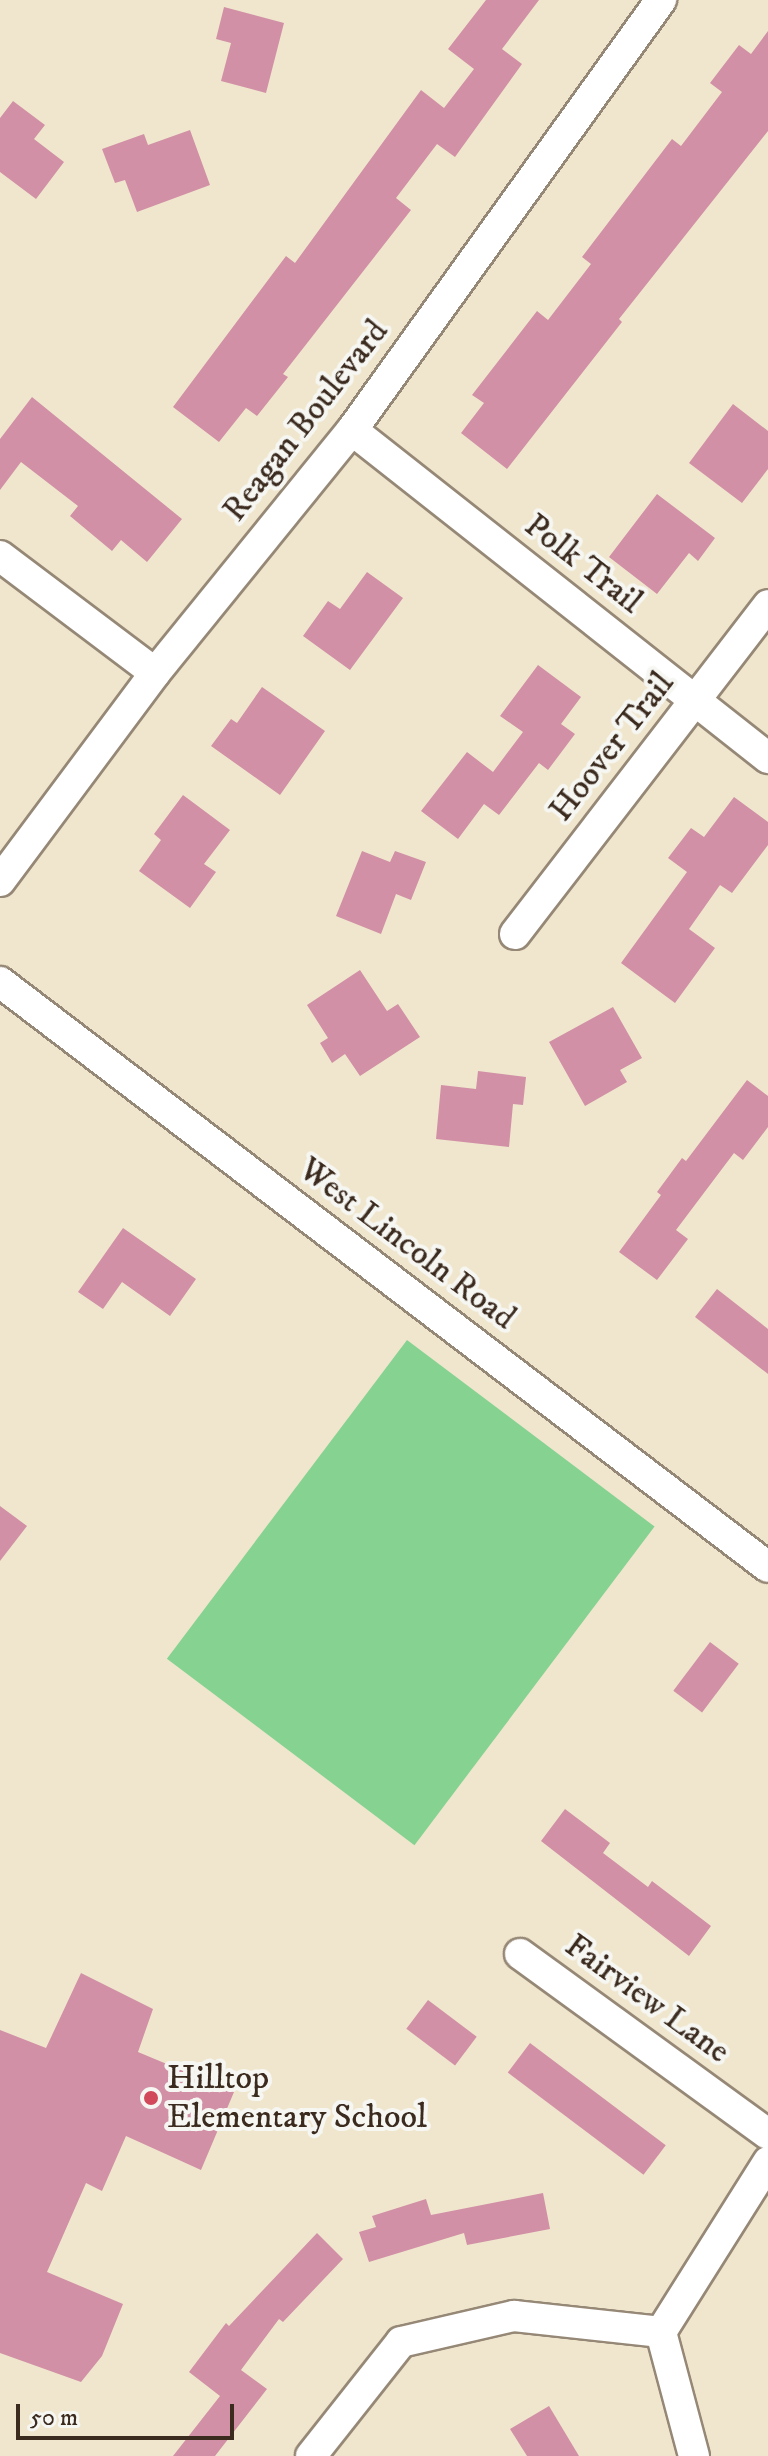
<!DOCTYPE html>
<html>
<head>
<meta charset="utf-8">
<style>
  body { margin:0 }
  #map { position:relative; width:768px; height:2456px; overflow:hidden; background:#f0e6cd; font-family:"IM FELL DW Pica",serif }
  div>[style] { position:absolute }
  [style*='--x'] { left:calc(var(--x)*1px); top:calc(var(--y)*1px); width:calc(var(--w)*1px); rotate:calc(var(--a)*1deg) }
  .green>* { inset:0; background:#85d291; transform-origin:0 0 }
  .building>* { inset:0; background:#d190a6; transform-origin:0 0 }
  .roads { filter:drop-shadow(2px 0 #968876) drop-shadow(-2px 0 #968876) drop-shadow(0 2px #968876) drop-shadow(0 -2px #968876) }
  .minor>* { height:30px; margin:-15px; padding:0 15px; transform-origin:15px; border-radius:15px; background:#fff }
  .dots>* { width:22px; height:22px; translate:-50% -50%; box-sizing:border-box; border:4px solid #f6f6f2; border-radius:50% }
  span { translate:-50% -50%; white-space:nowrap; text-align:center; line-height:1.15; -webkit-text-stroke:8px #f6f6f2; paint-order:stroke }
  .street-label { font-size:34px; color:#3b2a1e }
  .poi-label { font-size:34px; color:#3b2a1e }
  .left { translate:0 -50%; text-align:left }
  .scale { position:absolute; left:16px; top:2404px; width:218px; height:36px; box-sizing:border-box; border:4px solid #3b2a1e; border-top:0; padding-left:10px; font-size:24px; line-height:28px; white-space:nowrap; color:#3b2a1e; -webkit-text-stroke:6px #f6f6f2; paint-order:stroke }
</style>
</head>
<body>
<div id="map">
  <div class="green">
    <div style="left:407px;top:1340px;width:310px;height:399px;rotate:37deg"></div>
  </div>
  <div class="building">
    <div style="clip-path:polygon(486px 0,539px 0,502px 49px,522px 64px,455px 157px,437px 144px,396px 198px,411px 210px,283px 374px,288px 377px,257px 416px,246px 408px,219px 442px,173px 407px,286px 256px,295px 263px,421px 90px,444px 108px,474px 69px,448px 49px)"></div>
    <div style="clip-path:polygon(224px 7px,284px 23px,266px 93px,221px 81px,231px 43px,216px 39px)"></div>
    <div style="clip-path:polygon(768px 31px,768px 131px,619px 319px,622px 322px,507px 469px,461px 433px,484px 403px,472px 395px,537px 311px,548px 320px,591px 264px,582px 257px,672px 139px,681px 146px,722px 92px,710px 83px,739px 45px,751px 54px)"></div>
    <div style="clip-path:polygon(13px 101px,45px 125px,34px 139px,64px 162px,36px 199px,0 172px,0 118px)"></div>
    <div style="clip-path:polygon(190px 130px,210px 185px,137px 212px,125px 180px,115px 183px,102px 149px,144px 134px,148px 145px)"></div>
    <div style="clip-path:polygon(32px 397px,182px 519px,147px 562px,121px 540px,112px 551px,70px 516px,78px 506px,21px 462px,0 490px,0 439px)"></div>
    <div style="clip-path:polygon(733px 404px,768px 431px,768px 469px,742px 503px,689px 463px)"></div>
    <div style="clip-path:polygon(657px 494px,715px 538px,698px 561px,689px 553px,657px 594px,609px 557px)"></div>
    <div style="clip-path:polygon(367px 572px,403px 598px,350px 670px,303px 636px,328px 601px,340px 609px)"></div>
    <div style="clip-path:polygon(538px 665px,581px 697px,561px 724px,575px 734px,548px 770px,539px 763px,499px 815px,484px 804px,458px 839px,421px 811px,467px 752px,493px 772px,523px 732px,500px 716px)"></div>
    <div style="clip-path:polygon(262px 687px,325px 731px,280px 795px,211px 746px,231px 719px,237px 723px)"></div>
    <div style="clip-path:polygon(183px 795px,230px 830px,204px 864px,216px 872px,190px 908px,139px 871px,161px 840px,154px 834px)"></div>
    <div style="clip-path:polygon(734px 797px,768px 822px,768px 845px,732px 893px,720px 885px,689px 929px,715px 948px,675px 1003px,621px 963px,687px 872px,668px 858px,691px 828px,704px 837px)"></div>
    <div style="clip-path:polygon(362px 851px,390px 862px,395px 851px,426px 862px,411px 900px,396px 894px,381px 934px,336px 916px)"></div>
    <div style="clip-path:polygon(360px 970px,387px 1011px,398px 1004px,420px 1037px,360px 1076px,345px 1054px,332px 1063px,320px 1043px,328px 1038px,307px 1005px)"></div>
    <div style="clip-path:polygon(613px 1007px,642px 1058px,620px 1070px,627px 1082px,585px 1106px,549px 1042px)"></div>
    <div style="clip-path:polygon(478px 1071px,526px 1077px,523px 1105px,513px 1104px,509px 1147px,436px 1139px,441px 1085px,476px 1089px)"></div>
    <div style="clip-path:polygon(747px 1080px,768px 1096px,768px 1127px,743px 1160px,734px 1153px,676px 1230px,688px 1239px,657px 1280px,619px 1252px,661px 1195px,657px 1192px,682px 1158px,686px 1161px)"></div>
    <div style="clip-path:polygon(123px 1228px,196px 1279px,170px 1316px,122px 1282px,103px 1309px,78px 1292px)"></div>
    <div style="clip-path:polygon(717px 1289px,768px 1329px,768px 1374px,695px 1317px)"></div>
    <div style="clip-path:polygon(0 1506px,27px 1526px,0 1561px)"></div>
    <div style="left:710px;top:1642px;width:36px;height:61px;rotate:37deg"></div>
    <div style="clip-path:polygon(565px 1809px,610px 1843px,603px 1853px,648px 1887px,652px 1881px,711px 1926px,689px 1956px,541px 1841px)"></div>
    <div style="clip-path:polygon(81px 1973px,153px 2009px,138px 2052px,234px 2092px,201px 2170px,126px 2136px,102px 2191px,86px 2183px,47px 2272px,123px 2304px,102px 2356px,81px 2382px,0 2353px,0 2030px,46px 2048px)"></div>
    <div style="left:428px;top:2000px;width:61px;height:36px;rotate:37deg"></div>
    <div style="left:530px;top:2043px;width:170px;height:37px;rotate:37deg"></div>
    <div style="clip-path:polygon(543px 2193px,550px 2229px,467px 2245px,464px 2233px,369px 2262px,359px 2232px,376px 2227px,372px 2216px,426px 2199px,431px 2215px)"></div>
    <div style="clip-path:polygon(317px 2233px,343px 2259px,283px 2322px,279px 2319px,241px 2370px,267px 2389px,215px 2456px,173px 2456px,220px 2396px,189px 2372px,226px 2323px,229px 2326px)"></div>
    <div style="clip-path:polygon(549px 2406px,579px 2456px,527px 2456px,510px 2429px)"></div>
  </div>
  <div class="roads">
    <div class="minor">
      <div style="--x:352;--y:430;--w:530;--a:38.25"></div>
      <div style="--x:0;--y:556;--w:194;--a:37"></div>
      <div style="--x:0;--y:881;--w:259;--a:-53.3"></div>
      <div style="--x:155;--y:673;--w:313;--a:-51"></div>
      <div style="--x:352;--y:430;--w:530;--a:-54.3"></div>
      <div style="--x:515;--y:934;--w:415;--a:-52.4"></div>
      <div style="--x:0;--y:982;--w:965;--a:37.3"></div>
      <div style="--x:520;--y:1954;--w:306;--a:36"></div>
      <div style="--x:311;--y:2456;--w:145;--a:-51.7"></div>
      <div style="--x:401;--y:2342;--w:116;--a:-13"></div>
      <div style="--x:514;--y:2316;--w:148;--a:6.2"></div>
      <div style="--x:694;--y:2456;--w:128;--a:-104.9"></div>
      <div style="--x:661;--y:2332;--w:201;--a:-57.8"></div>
    </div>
  </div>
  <div class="dots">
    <div style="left:151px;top:2098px;background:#d1495b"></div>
  </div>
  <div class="street-label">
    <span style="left:306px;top:421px;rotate:-52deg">Reagan Boulevard</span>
    <span style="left:583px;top:564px;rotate:38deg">Polk Trail</span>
    <span style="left:612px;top:747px;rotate:-52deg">Hoover Trail</span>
    <span style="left:407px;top:1244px;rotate:37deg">West Lincoln Road</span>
    <span style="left:647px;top:1999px;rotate:36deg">Fairview Lane</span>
  </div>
  <div class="poi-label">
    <span class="left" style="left:167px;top:2098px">Hilltop<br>Elementary School</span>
  </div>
  <div class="scale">50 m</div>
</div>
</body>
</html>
